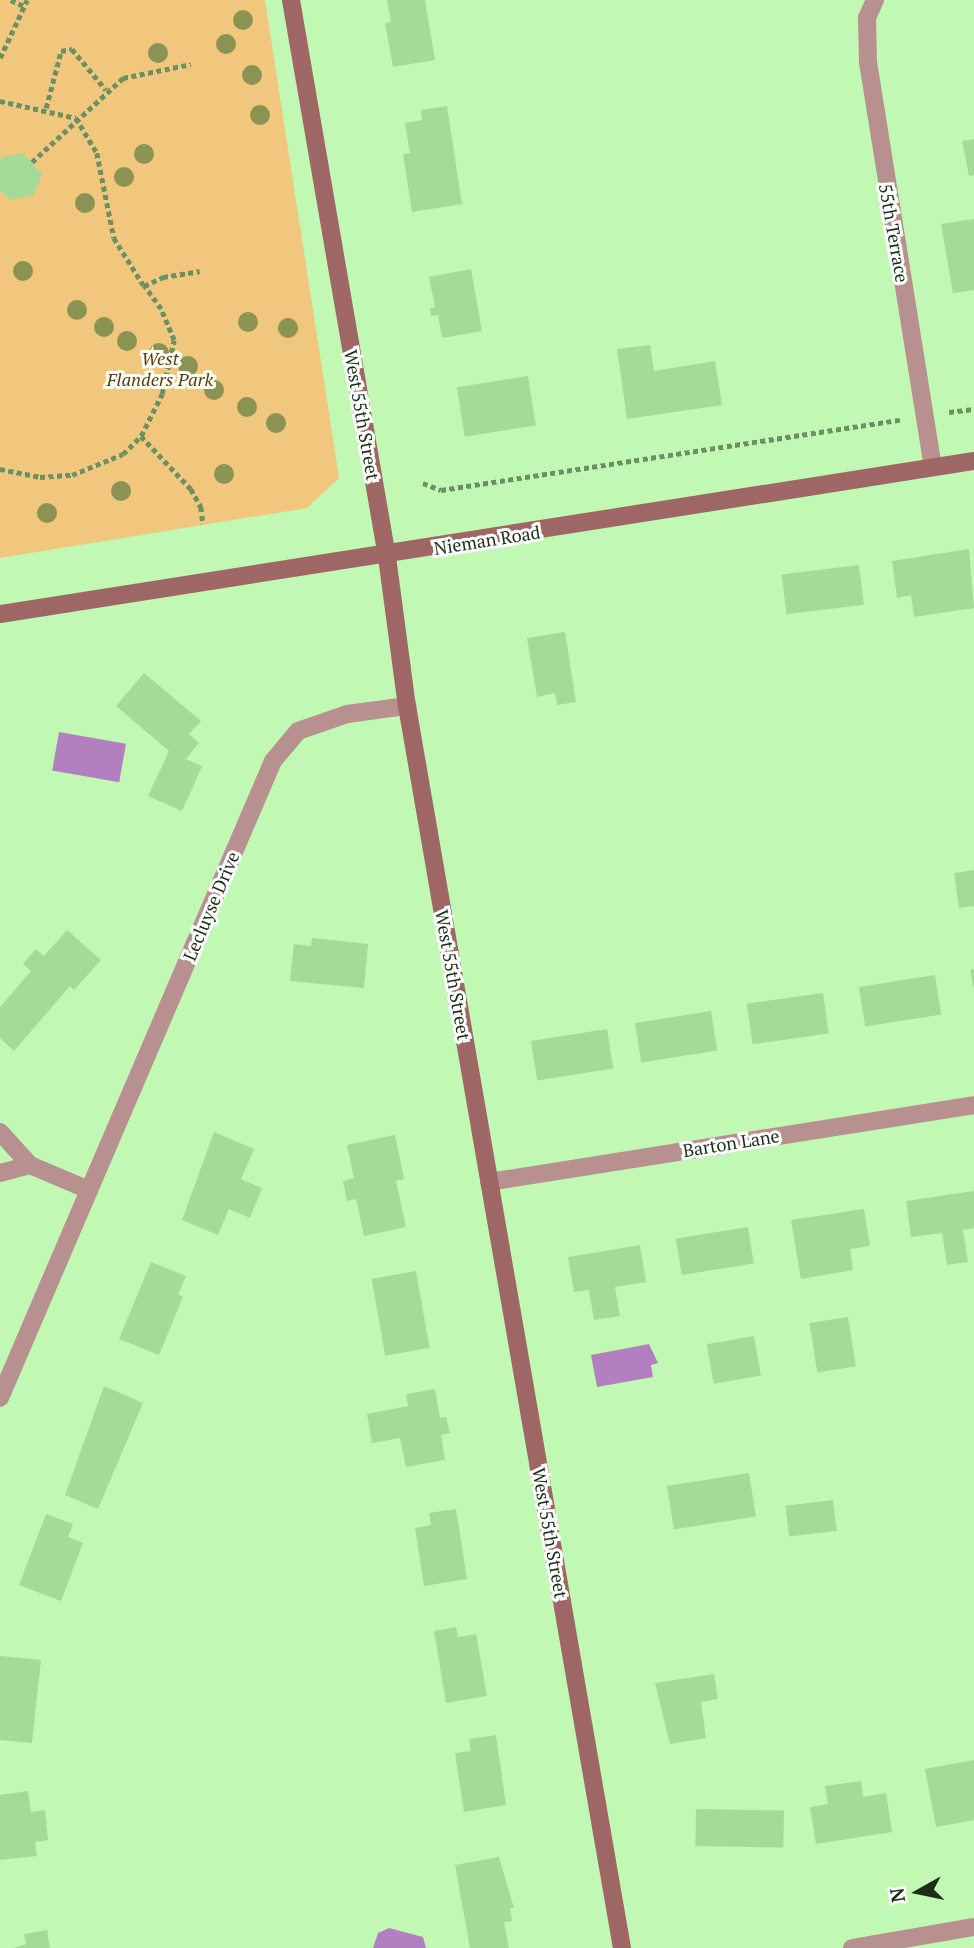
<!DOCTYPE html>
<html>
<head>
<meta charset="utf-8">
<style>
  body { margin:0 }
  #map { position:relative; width:974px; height:1948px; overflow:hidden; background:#c1f8b4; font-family:"PT Serif",serif }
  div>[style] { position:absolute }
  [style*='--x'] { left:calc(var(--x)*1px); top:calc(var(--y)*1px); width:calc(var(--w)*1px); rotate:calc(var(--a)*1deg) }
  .green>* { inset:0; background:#f1c67d }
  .water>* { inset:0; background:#b380bf; transform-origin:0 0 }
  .building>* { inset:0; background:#a5db99; transform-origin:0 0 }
  .path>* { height:4.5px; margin-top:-2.25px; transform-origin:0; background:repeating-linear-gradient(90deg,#6b9162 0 5px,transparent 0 8.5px) }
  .street>* { height:18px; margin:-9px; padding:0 9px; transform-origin:9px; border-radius:9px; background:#b8908f }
  .secondary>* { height:18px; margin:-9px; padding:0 9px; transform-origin:9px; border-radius:9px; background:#9e6665 }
  .trees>* { width:20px; height:20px; margin:-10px; border-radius:50%; background:#8a9351 }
  span { translate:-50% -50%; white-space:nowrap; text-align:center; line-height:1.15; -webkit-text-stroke:6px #fff; paint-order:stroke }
  .street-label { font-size:18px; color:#1a2f15 }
  .park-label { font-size:18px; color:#5d4000; font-style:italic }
  .north { position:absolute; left:883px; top:1857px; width:70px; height:70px; -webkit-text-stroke:5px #fff; paint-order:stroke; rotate:261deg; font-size:19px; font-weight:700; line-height:28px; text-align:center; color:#1a2f15 }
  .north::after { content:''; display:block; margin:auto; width:24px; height:32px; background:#1a2f15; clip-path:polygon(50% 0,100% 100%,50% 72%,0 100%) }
</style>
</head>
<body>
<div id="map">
  <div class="green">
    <div style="clip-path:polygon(0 0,265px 0,339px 478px,307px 508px,0 558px)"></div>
  </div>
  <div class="water">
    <div style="left:59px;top:732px;width:68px;height:39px;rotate:10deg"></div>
    <div style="clip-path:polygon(649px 1344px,658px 1363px,651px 1365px,653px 1377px,597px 1387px,591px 1355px)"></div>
    <div style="clip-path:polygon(389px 1928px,423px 1937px,426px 1948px,373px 1948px,378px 1933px)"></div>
  </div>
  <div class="building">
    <div style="clip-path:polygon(387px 0,425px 0,435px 60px,393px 67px,385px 23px,391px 22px)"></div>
    <div style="clip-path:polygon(447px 106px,462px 204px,412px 212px,403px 154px,410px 153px,405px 123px,422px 120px,421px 110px)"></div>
    <div style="clip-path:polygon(974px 139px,974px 175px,969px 176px,962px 141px)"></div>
    <div style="clip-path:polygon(23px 153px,42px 174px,34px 195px,10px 200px,0 191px,0 162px,2px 157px)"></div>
    <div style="clip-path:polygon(974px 219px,974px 290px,953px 293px,941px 224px)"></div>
    <div style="clip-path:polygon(471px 269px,482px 331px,442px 338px,438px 315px,431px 316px,430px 308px,435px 307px,429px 277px)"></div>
    <div style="clip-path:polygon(650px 345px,654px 371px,715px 361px,722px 405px,627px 419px,617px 349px)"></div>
    <div style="left:528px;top:376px;width:50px;height:72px;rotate:81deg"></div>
    <div style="clip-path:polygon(969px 549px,974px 608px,914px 617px,911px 595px,897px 598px,892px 561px)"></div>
    <div style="left:859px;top:565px;width:40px;height:78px;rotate:83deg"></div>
    <div style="clip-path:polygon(565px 632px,576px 702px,557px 705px,555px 693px,537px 697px,527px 638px)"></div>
    <div style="clip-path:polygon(144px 673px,201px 721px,189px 734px,199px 743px,186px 759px,202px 766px,182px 811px,148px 796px,169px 751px,116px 706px)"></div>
    <div style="clip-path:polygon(974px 870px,974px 906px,959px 908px,954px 873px)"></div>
    <div style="clip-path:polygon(67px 930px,101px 960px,74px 990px,70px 986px,14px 1051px,0 1038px,0 1007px,31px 971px,23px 964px,36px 949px,44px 956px)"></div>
    <div style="clip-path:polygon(312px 938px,368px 944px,364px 988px,290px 981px,294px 944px,311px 946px)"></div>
    <div style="clip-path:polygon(974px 969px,974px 987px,973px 987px,970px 970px)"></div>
    <div style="left:935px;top:975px;width:40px;height:77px;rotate:81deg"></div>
    <div style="left:823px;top:993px;width:41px;height:77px;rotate:82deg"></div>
    <div style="left:711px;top:1011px;width:40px;height:77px;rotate:81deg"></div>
    <div style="left:607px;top:1029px;width:40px;height:77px;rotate:81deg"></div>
    <div style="clip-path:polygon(214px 1132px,254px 1149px,241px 1179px,262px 1188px,250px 1218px,229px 1209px,218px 1235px,182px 1220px)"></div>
    <div style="clip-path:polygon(395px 1135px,404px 1179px,396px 1181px,406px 1227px,364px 1236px,356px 1199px,347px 1201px,343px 1181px,354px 1178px,347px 1145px)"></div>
    <div style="clip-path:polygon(974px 1191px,974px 1228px,963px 1230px,968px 1262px,947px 1265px,942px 1233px,911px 1237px,906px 1201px)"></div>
    <div style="clip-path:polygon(864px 1209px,870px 1246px,850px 1249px,853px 1270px,801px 1279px,791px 1220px)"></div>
    <div style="left:748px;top:1227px;width:37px;height:73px;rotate:81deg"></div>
    <div style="clip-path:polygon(640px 1245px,646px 1282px,615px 1287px,620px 1316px,594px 1320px,589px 1290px,574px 1292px,568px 1257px)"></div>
    <div style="clip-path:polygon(151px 1262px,186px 1276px,178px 1294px,183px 1297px,159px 1355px,119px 1339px)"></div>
    <div style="left:416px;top:1271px;width:78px;height:45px;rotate:80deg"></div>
    <div style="left:848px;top:1317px;width:50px;height:39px;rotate:81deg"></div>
    <div style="left:754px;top:1336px;width:40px;height:48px;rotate:80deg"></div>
    <div style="clip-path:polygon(104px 1386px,143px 1403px,98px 1509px,65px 1495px)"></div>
    <div style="clip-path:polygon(435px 1389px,440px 1418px,446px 1417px,450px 1433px,441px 1435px,445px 1460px,406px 1467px,400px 1438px,372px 1443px,367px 1414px,408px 1406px,406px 1394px)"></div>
    <div style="left:749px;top:1473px;width:44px;height:83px;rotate:81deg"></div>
    <div style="left:833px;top:1500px;width:31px;height:48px;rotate:83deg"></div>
    <div style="clip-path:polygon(456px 1509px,467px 1579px,424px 1586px,415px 1528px,431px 1525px,429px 1513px)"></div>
    <div style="clip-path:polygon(46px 1514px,73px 1524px,68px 1537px,83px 1543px,61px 1601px,19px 1585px)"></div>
    <div style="clip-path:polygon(456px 1627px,458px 1637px,476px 1634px,487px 1696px,446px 1703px,434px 1631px)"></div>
    <div style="clip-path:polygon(0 1656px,41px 1660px,32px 1743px,0 1740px)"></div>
    <div style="clip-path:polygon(714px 1674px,718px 1699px,701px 1702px,706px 1738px,670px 1744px,655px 1683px)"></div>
    <div style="clip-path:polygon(496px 1735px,506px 1805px,464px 1812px,455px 1753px,471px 1751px,469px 1739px)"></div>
    <div style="clip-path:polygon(974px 1760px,974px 1820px,936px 1827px,925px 1769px)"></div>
    <div style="clip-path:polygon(861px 1781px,863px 1797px,886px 1793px,892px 1832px,816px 1844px,810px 1807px,828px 1804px,825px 1786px)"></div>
    <div style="clip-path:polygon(28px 1791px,31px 1812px,45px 1810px,48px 1840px,35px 1842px,37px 1856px,0 1860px,0 1795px)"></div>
    <div style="left:696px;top:1809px;width:88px;height:37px;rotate:1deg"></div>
    <div style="clip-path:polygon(499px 1857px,514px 1908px,510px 1908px,512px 1921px,504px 1922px,509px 1948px,470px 1948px,455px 1865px)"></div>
    <div style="clip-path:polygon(47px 1930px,50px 1948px,13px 1948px,26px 1944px,24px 1934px)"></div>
  </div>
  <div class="path">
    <div style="--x:11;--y:0;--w:14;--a:25"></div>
    <div style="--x:0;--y:58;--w:64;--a:-65"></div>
    <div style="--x:0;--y:101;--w:78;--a:12.6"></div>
    <div style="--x:76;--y:118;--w:41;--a:59"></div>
    <div style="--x:97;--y:153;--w:87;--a:78.7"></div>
    <div style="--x:114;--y:238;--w:57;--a:58"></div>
    <div style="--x:144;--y:286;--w:21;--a:-25"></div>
    <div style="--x:163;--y:277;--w:37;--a:-9"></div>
    <div style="--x:46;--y:108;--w:59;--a:-75.3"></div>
    <div style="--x:61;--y:51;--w:11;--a:-10"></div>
    <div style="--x:72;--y:49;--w:53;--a:50.3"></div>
    <div style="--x:32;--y:162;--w:124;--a:-42.7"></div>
    <div style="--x:123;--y:78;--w:69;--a:-11.6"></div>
    <div style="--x:949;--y:412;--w:25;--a:-7"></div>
    <div style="--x:141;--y:436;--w:73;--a:46.7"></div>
    <div style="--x:191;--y:489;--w:21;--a:61"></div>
    <div style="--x:201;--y:507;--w:17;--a:83"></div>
    <div style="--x:0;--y:469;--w:41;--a:11.3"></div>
    <div style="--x:40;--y:477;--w:32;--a:-4"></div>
    <div style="--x:72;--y:475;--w:55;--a:-22.4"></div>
    <div style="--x:123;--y:454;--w:25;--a:-45"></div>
    <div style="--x:141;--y:436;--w:47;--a:-63.4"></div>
    <div style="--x:162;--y:394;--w:55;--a:-77.5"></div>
    <div style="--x:174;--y:340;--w:34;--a:-113"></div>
    <div style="--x:161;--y:309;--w:29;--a:-126"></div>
    <div style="--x:423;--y:483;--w:19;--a:21"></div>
    <div style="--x:441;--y:490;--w:467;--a:-8.7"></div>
  </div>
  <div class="street">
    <div style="--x:875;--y:0;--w:20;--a:114"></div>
    <div style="--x:867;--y:18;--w:44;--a:88.7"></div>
    <div style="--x:868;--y:62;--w:410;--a:80.9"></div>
    <div style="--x:0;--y:1132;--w:45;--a:47.7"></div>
    <div style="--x:30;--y:1165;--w:64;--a:23"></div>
    <div style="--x:0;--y:1173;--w:31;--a:-15"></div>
    <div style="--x:489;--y:1182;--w:491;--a:-9"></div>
    <div style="--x:0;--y:1398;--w:693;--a:-66.8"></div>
    <div style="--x:273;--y:761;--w:39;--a:-50"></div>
    <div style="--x:298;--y:731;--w:52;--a:-19.1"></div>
    <div style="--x:347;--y:714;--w:61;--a:-7.6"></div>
    <div style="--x:852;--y:1948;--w:124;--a:-9.8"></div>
  </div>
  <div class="secondary">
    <div style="--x:291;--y:0;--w:565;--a:80.22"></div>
    <div style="--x:387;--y:557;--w:150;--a:82.4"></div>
    <div style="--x:407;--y:706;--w:1260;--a:80.18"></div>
    <div style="--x:0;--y:614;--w:986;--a:-8.93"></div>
  </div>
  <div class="trees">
    <div style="left:243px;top:20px"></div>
    <div style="left:226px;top:44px"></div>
    <div style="left:158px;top:53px"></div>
    <div style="left:252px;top:75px"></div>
    <div style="left:260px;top:115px"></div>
    <div style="left:144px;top:154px"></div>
    <div style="left:124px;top:177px"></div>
    <div style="left:85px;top:203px"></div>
    <div style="left:23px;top:271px"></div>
    <div style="left:77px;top:310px"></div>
    <div style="left:248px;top:322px"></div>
    <div style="left:104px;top:327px"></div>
    <div style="left:288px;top:328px"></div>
    <div style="left:127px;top:341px"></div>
    <div style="left:159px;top:353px"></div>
    <div style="left:188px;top:366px"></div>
    <div style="left:214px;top:390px"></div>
    <div style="left:247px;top:407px"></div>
    <div style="left:276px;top:423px"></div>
    <div style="left:224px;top:474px"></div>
    <div style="left:121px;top:491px"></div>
    <div style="left:47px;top:513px"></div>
  </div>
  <div class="street-label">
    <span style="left:894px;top:233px;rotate:80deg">55th Terrace</span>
    <span style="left:362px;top:415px;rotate:80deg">West 55th Street</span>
    <span style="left:487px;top:540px;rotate:-9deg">Nieman Road</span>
    <span style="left:211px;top:906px;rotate:-67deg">Lecluyse Drive</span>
    <span style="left:453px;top:975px;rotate:80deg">West 55th Street</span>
    <span style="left:731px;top:1143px;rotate:-9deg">Barton Lane</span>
    <span style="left:550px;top:1533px;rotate:80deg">West 55th Street</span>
  </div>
  <div class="park-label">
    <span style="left:160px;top:369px">West<br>Flanders Park</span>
  </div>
  <div class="north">N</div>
</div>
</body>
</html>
